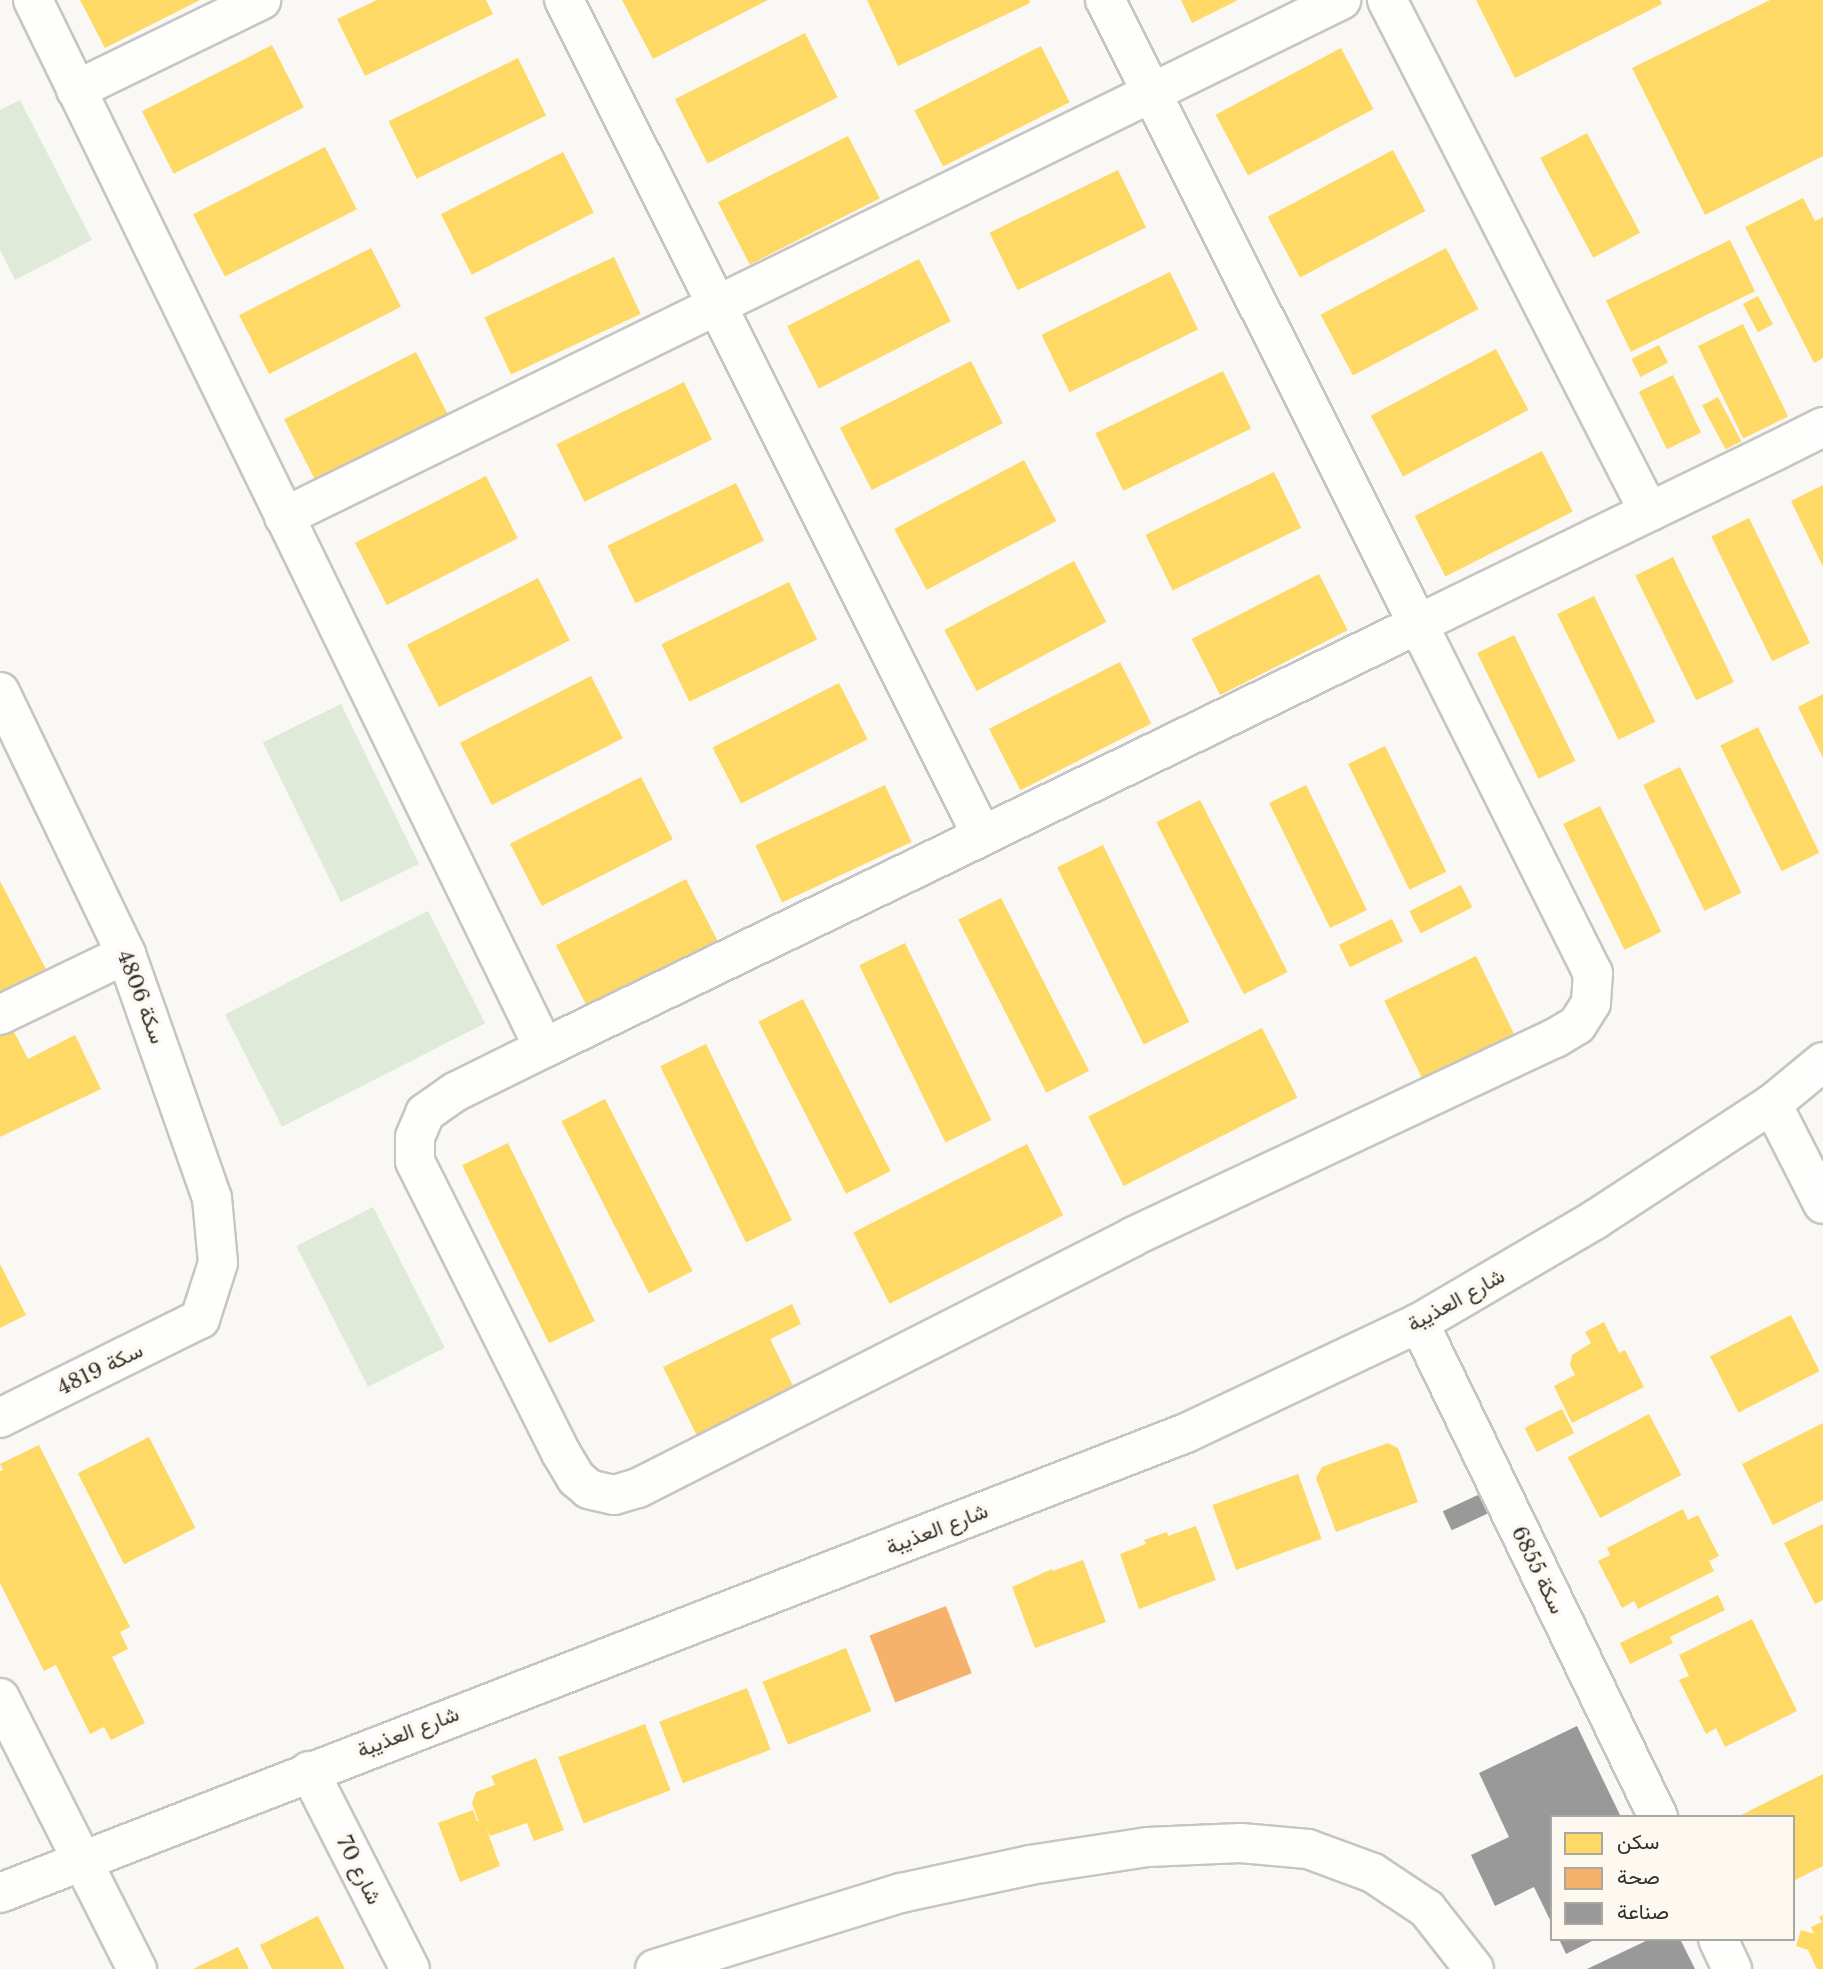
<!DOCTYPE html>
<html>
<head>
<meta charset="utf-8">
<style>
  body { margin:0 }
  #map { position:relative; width:1823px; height:1969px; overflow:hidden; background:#faf8f4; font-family:"Libre Baskerville",Vazirmatn,serif }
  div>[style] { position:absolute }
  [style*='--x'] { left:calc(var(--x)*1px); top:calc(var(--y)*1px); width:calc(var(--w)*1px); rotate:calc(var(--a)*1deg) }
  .green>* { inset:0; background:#dfead8; transform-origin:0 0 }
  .homes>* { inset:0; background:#ffd966; transform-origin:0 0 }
  .health>* { inset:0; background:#f6b26b; transform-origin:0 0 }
  .industry>* { inset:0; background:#999; transform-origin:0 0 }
  .roads { filter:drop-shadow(2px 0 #c7c5c2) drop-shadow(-2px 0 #c7c5c2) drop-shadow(0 2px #c7c5c2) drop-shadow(0 -2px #c7c5c2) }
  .minor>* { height:38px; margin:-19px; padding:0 19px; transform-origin:19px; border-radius:19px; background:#fefefd }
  span { translate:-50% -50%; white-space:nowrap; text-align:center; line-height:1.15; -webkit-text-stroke:7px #fdf9f1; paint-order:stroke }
  .street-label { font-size:21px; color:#312f2c }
  .legend { position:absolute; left:1550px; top:1815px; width:245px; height:126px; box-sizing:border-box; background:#fdf9f1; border:2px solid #aba8a2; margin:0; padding:9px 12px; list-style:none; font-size:21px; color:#312f2c }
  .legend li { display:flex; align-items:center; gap:14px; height:35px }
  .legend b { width:35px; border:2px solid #aba8a2 }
</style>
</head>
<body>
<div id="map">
  <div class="green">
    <div style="clip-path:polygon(20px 100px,92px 240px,15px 280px,0 250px,0 110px)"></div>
    <div style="left:341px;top:704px;width:178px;height:87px;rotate:64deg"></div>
    <div style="left:428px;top:911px;width:126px;height:228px;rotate:63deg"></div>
    <div style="left:373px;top:1207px;width:158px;height:86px;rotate:63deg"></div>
  </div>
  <div class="homes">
    <div style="clip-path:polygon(80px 0,200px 0,105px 48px)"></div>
    <div style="clip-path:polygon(377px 0,486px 0,493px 14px,365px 76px,337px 19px)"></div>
    <div style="clip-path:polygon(622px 0,768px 0,653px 59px)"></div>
    <div style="clip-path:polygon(867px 0,1029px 0,1030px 3px,898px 66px)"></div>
    <div style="clip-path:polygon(1181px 0,1238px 0,1192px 23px)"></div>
    <div style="clip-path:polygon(1476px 0,1660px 0,1662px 4px,1515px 78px)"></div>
    <div style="clip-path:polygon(1770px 0,1823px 0,1823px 156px,1705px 215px,1632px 68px)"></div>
    <div style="left:805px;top:33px;width:72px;height:146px;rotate:63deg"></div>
    <div style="left:272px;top:45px;width:70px;height:146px;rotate:63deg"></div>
    <div style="left:1041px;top:46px;width:63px;height:142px;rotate:63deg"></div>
    <div style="left:1341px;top:48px;width:69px;height:142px;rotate:62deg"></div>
    <div style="left:518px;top:58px;width:64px;height:144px;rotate:64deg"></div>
    <div style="left:1587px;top:133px;width:113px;height:53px;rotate:62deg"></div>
    <div style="left:848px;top:136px;width:70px;height:146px;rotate:63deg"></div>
    <div style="left:325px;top:147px;width:70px;height:148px;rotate:63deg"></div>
    <div style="left:1393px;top:150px;width:69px;height:142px;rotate:62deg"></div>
    <div style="left:563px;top:152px;width:68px;height:137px;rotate:63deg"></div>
    <div style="left:1118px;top:170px;width:64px;height:143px;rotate:64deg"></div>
    <div style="clip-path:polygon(1803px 198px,1815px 221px,1823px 217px,1823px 358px,1814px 363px,1745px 227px)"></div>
    <div style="left:1730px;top:240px;width:57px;height:138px;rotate:64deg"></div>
    <div style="left:371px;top:248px;width:66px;height:148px;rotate:63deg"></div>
    <div style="left:1446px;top:248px;width:69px;height:142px;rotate:62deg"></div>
    <div style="left:614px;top:257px;width:63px;height:143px;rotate:65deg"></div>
    <div style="left:919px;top:259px;width:70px;height:148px;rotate:63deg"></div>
    <div style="left:1170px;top:272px;width:64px;height:143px;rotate:64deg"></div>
    <div style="left:1758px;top:296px;width:32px;height:17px;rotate:62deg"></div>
    <div style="left:1743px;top:324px;width:103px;height:50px;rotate:64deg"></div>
    <div style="left:1659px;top:345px;width:20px;height:31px;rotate:63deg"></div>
    <div style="left:1496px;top:349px;width:69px;height:142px;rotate:62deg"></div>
    <div style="left:416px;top:352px;width:70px;height:148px;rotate:63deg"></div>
    <div style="left:971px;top:361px;width:70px;height:147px;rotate:63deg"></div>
    <div style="left:1223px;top:371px;width:64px;height:142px;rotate:64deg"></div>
    <div style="left:1673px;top:375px;width:64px;height:38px;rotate:64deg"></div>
    <div style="left:684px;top:382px;width:64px;height:142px;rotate:64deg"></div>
    <div style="left:1718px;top:397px;width:50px;height:18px;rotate:62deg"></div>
    <div style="left:1542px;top:451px;width:68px;height:143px;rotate:63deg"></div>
    <div style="left:1024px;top:460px;width:69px;height:147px;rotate:62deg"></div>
    <div style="left:1274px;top:472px;width:62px;height:143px;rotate:64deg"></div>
    <div style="left:486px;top:476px;width:70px;height:147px;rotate:63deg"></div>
    <div style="left:736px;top:483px;width:64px;height:143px;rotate:64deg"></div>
    <div style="clip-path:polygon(1823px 485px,1823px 567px,1791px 501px)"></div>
    <div style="left:1749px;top:518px;width:139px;height:42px;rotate:64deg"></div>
    <div style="left:1673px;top:557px;width:139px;height:42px;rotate:64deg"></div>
    <div style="left:1074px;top:561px;width:69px;height:147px;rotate:62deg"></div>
    <div style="left:1319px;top:574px;width:63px;height:143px;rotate:63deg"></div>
    <div style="left:538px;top:578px;width:70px;height:147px;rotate:63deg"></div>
    <div style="left:789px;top:582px;width:64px;height:142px;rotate:64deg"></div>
    <div style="left:1594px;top:596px;width:140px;height:41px;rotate:64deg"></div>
    <div style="left:1514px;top:635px;width:140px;height:41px;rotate:64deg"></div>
    <div style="left:1120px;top:662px;width:69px;height:147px;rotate:63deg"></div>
    <div style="left:591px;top:676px;width:70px;height:147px;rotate:63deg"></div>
    <div style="left:839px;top:683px;width:63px;height:142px;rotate:63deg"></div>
    <div style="clip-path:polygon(1823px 694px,1823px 758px,1798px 707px)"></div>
    <div style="left:1758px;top:727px;width:140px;height:42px;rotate:64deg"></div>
    <div style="left:1385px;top:746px;width:140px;height:41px;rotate:64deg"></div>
    <div style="left:1680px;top:767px;width:140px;height:41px;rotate:64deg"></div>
    <div style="left:641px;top:777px;width:70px;height:147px;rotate:63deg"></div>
    <div style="left:885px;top:785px;width:63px;height:143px;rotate:65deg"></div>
    <div style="left:1306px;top:785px;width:139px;height:41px;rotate:64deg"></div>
    <div style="left:1200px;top:800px;width:193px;height:49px;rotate:63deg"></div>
    <div style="left:1600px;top:806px;width:140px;height:41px;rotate:64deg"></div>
    <div style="left:1103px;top:845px;width:197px;height:51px;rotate:64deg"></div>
    <div style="left:686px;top:879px;width:70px;height:146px;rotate:63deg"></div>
    <div style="clip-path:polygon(0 881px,49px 975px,0 1001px)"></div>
    <div style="left:1461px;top:885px;width:25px;height:58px;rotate:63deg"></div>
    <div style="left:1001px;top:898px;width:194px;height:48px;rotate:63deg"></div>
    <div style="left:1392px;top:919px;width:25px;height:59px;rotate:64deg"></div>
    <div style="left:905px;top:943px;width:197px;height:51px;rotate:64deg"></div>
    <div style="left:1476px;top:956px;width:92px;height:102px;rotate:64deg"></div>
    <div style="left:803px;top:999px;width:193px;height:50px;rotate:63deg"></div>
    <div style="clip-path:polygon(10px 1024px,28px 1059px,75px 1035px,101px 1089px,0 1137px,0 1029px)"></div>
    <div style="left:1262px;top:1028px;width:78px;height:195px;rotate:63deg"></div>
    <div style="left:706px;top:1044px;width:196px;height:51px;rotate:64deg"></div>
    <div style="left:605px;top:1099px;width:193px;height:49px;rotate:63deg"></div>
    <div style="left:508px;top:1143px;width:198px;height:51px;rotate:64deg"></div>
    <div style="left:1027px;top:1144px;width:80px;height:195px;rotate:63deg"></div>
    <div style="clip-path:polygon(0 1264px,26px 1315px,0 1328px)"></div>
    <div style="clip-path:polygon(792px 1304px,801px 1324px,770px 1339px,798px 1396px,701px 1444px,663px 1367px)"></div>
    <div style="left:1791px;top:1315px;width:63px;height:91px;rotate:63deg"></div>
    <div style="clip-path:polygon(1604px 1322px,1619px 1353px,1625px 1350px,1644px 1387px,1572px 1423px,1554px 1386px,1575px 1375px,1570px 1365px,1572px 1355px,1591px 1343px,1585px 1332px)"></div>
    <div style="left:1562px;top:1409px;width:27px;height:42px;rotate:63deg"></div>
    <div style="left:1649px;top:1414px;width:69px;height:92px;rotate:62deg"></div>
    <div style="clip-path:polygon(1823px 1423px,1823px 1500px,1773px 1525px,1742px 1464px)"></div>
    <div style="left:149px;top:1437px;width:102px;height:80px;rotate:63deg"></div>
    <div style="clip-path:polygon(1388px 1443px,1398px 1448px,1418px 1502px,1336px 1532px,1316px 1478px,1322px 1467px)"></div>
    <div style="clip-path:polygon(39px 1445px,130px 1627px,120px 1632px,128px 1649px,112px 1657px,145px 1723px,111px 1740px,104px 1727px,90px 1734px,56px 1665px,44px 1671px,0 1583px,0 1471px,3px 1470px,0 1464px)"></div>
    <div style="left:1298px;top:1474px;width:69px;height:91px;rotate:70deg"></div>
    <div style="clip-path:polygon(1683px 1509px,1688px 1520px,1698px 1515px,1719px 1556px,1709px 1561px,1714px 1571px,1638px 1609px,1634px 1601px,1622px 1608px,1598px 1561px,1610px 1555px,1607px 1548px)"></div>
    <div style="clip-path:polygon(1823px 1524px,1823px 1600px,1815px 1604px,1784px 1543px)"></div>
    <div style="clip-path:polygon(1196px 1526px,1216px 1580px,1139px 1609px,1120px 1554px,1146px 1544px,1144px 1540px,1167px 1532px,1168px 1536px)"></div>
    <div style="clip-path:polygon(1083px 1560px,1106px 1622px,1035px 1648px,1012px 1587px,1052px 1569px,1053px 1571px)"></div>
    <div style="clip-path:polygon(1718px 1595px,1725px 1610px,1670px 1637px,1673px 1643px,1630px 1664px,1620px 1643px)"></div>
    <div style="clip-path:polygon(1752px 1619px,1797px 1711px,1725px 1747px,1716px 1728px,1706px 1734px,1679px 1680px,1689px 1676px,1679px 1655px)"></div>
    <div style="left:846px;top:1648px;width:68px;height:90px;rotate:68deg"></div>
    <div style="left:747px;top:1688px;width:66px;height:94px;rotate:69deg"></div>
    <div style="left:645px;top:1724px;width:71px;height:93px;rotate:69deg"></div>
    <div style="clip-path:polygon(536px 1758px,564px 1830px,534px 1841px,527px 1823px,490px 1836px,486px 1828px,500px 1866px,460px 1882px,438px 1823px,473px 1810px,477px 1821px,483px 1819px,478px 1820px,472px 1803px,476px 1792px,495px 1785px,491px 1776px)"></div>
    <div style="clip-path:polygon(1823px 1774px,1823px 1866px,1793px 1881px,1793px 1817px,1737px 1817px)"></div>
    <div style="clip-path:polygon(1823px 1915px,1823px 1969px,1817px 1969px,1808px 1950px,1796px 1946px,1801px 1930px,1814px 1934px,1811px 1927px,1822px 1922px,1819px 1917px)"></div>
    <div style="clip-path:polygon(318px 1916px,345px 1969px,272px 1969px,260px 1945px)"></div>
    <div style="clip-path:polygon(238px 1947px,249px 1969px,193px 1969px)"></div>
  </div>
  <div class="health">
    <div style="left:946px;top:1606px;width:72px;height:82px;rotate:69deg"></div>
  </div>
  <div class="industry">
    <div style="left:1480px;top:1494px;width:21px;height:41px;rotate:65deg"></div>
    <div style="clip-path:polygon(1577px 1726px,1621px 1817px,1552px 1817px,1552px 1924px,1534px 1887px,1495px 1906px,1471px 1855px,1509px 1837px,1479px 1773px)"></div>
    <div style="clip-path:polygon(1559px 1939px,1596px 1939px,1566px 1954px)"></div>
    <div style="clip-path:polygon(1650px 1939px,1680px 1939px,1695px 1969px,1587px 1969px)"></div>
  </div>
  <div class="roads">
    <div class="minor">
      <div style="--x:33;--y:0;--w:1166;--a:64.01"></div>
      <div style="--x:564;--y:0;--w:935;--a:63.43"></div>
      <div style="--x:1105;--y:0;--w:698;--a:63.36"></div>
      <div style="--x:1418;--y:624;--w:390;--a:63.4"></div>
      <div style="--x:1593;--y:973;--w:30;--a:94"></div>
      <div style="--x:1591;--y:1003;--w:26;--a:122"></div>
      <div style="--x:1577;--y:1025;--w:26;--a:149"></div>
      <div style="--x:1555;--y:1038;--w:467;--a:154.8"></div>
      <div style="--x:1133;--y:1237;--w:555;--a:153.11"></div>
      <div style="--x:638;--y:1488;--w:25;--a:164"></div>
      <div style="--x:614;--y:1495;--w:26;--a:-167"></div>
      <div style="--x:589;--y:1489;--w:17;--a:-140"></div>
      <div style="--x:576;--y:1478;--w:29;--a:-121"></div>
      <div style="--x:561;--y:1453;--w:326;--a:-116.6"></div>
      <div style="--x:415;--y:1161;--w:24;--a:-90"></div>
      <div style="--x:415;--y:1137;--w:26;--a:-67"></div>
      <div style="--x:425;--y:1113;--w:37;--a:-35"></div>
      <div style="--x:455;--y:1092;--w:99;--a:-26.3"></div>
      <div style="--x:544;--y:1048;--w:487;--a:-25.8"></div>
      <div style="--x:982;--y:836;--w:485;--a:-25.9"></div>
      <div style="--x:1418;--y:624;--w:257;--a:-25.9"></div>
      <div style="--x:1649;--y:512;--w:138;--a:-25.8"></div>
      <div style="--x:1773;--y:452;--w:56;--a:-26.6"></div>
      <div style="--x:1387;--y:0;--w:575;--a:62.9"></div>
      <div style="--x:76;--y:90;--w:206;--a:-25.9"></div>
      <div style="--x:284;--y:517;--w:1177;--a:-26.06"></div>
      <div style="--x:0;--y:692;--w:291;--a:64.3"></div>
      <div style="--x:126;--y:954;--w:259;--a:70.6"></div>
      <div style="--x:212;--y:1198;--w:65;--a:84.7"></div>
      <div style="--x:218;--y:1263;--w:59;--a:107.8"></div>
      <div style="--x:200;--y:1319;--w:223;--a:153.7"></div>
      <div style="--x:0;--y:1015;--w:140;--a:-25.8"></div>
      <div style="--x:1772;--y:1104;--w:112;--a:63"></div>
      <div style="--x:1419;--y:1323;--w:549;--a:64.18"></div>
      <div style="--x:0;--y:1698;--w:304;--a:63.2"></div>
      <div style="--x:309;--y:1771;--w:222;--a:63"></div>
      <div style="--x:0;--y:1893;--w:1272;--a:-21.2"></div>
      <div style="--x:1186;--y:1433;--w:258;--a:-25.3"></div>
      <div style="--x:1419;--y:1323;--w:205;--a:-30.4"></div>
      <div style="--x:1596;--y:1219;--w:210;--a:-33.2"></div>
      <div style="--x:1772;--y:1104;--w:66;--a:-39.5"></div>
      <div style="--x:1718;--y:1939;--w:33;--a:65"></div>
      <div style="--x:655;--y:1969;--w:257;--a:-17.2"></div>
      <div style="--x:901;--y:1893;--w:132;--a:-12.2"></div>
      <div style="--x:1030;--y:1865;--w:119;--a:-8.7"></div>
      <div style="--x:1148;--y:1847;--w:93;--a:-2.5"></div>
      <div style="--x:1241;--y:1843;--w:67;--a:5.1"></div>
      <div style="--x:1308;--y:1849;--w:69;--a:20.3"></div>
      <div style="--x:1373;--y:1873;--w:65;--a:33.7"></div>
      <div style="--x:1427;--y:1909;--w:76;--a:51.9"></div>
    </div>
  </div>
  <div class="street-label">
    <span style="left:141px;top:997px;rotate:69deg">سكة 4806</span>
    <span style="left:1456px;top:1300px;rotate:-29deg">شارع العذيبة</span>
    <span style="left:100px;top:1369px;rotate:-26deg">سكة 4819</span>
    <span style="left:937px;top:1529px;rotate:-21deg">شارع العذيبة</span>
    <span style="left:1538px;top:1570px;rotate:64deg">سكة 6855</span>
    <span style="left:408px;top:1732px;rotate:-21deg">شارع العذيبة</span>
    <span style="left:359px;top:1870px;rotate:63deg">شارع 70</span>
  </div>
  <ul class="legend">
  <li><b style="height:19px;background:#ffd966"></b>سكن</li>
  <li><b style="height:19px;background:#f6b26b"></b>صحة</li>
  <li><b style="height:19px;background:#999"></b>صناعة</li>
  </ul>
</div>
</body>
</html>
